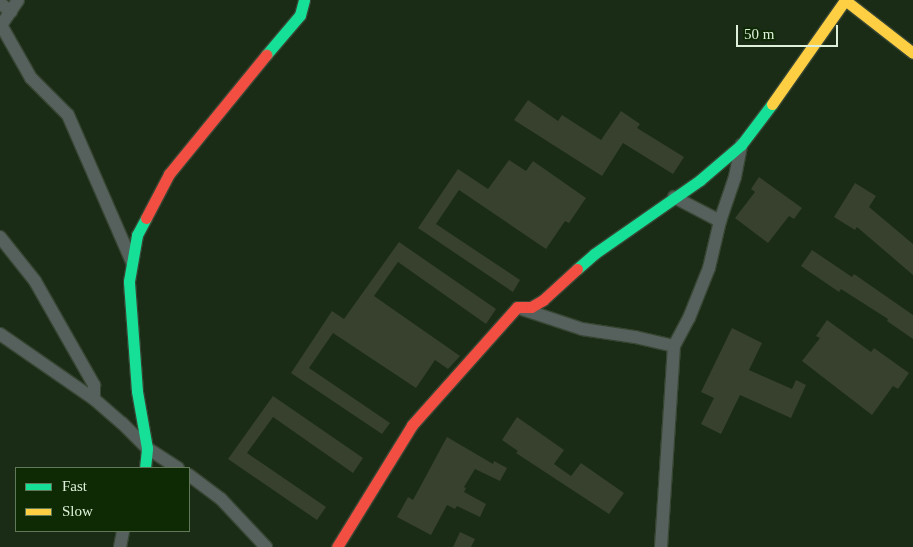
<!DOCTYPE html>
<html>
<head>
<meta charset="utf-8">
<style>
  body { margin:0 }
  #map { position:relative; width:913px; height:547px; overflow:hidden; background:#1b2c16; font-family:Georgia,serif }
  div>[style] { position:absolute }
  [style*='--x'] { left:calc(var(--x)*1px); top:calc(var(--y)*1px); width:calc(var(--w)*1px); rotate:calc(var(--a)*1deg) }
  .building>* { inset:0; background:#37412d }
  .roads { filter:drop-shadow(1px 0 #374633) drop-shadow(-1px 0 #374633) drop-shadow(0 1px #374633) drop-shadow(0 -1px #374633) }
  .street>* { height:12px; margin:-6px; padding:0 6px; transform-origin:6px; border-radius:6px; background:#56615e }
  .fast>* { height:11px; margin:-5.5px; padding:0 5.5px; transform-origin:5.5px; border-radius:5.5px; background:#16e098 }
  .slow>* { height:11px; margin:-5.5px; padding:0 5.5px; transform-origin:5.5px; border-radius:5.5px; background:#ffcf43 }
  .jam>* { height:11px; margin:-5.5px; padding:0 5.5px; transform-origin:5.5px; border-radius:5.5px; background:#f24e42 }
  span { translate:-50% -50%; white-space:nowrap; text-align:center; line-height:1.15; -webkit-text-stroke:4px #0d2a04; paint-order:stroke }
  .legend { position:absolute; left:15px; top:467px; width:175px; height:65px; box-sizing:border-box; background:#0d2a04; border:1px solid #617959; margin:0; padding:6px 9px; list-style:none; font-size:15px; color:#def0d9 }
  .legend li { display:flex; align-items:center; gap:10px; height:25px }
  .legend b { width:25px; border:1px solid #617959 }
  .scale { position:absolute; left:736px; top:25px; width:102px; height:22px; box-sizing:border-box; border:2px solid #def0d9; border-top:0; padding-left:6px; font-size:15px; line-height:18px; white-space:nowrap; color:#def0d9; -webkit-text-stroke:4px #0d2a04; paint-order:stroke }
</style>
</head>
<body>
<div id="map">
  <div class="building">
    <div style="clip-path:polygon(528px 100px,558px 121px,562px 115px,601px 140px,621px 111px,640px 124px,637px 128px,684px 157px,673px 174px,623px 143px,602px 176px,514px 120px)"></div>
    <div style="clip-path:polygon(509px 160px,526px 171px,533px 161px,586px 198px,569px 223px,565px 221px,546px 249px,459px 190px,436px 224px,520px 280px,513px 292px,418px 228px,458px 169px,488px 189px)"></div>
    <div style="clip-path:polygon(759px 177px,802px 208px,794px 219px,789px 216px,768px 243px,735px 218px,755px 192px,751px 189px)"></div>
    <div style="clip-path:polygon(855px 183px,876px 196px,869px 207px,913px 244px,913px 275px,857px 227px,855px 230px,834px 217px)"></div>
    <div style="clip-path:polygon(399px 242px,496px 309px,486px 324px,398px 262px,374px 296px,460px 356px,448px 369px,435px 360px,416px 388px,333px 333px,309px 368px,390px 423px,382px 434px,291px 373px,332px 311px,344px 319px)"></div>
    <div style="clip-path:polygon(812px 250px,852px 277px,854px 274px,913px 315px,913px 339px,887px 321px,888px 319px,841px 289px,839px 292px,801px 266px)"></div>
    <div style="clip-path:polygon(827px 320px,871px 352px,874px 348px,909px 373px,898px 389px,893px 386px,872px 415px,802px 361px,820px 338px,816px 336px)"></div>
    <div style="clip-path:polygon(732px 328px,762px 343px,749px 370px,792px 389px,796px 380px,806px 385px,791px 418px,740px 395px,721px 434px,701px 424px,714px 398px,701px 392px)"></div>
    <div style="clip-path:polygon(273px 396px,363px 458px,353px 473px,273px 417px,247px 453px,326px 507px,317px 520px,228px 459px)"></div>
    <div style="clip-path:polygon(517px 417px,564px 450px,554px 464px,571px 476px,581px 463px,624px 493px,609px 514px,516px 453px,518px 451px,502px 440px)"></div>
    <div style="clip-path:polygon(447px 437px,493px 464px,494px 461px,507px 468px,500px 481px,475px 469px,464px 487px,466px 488px,464px 492px,486px 504px,480px 517px,457px 506px,455px 509px,447px 505px,431px 535px,397px 517px,408px 497px,413px 500px)"></div>
    <div style="clip-path:polygon(460px 532px,475px 539px,471px 547px,453px 547px)"></div>
  </div>
  <div class="roads">
    <div class="street">
      <div style="--x:0;--y:3;--w:14;--a:39"></div>
      <div style="--x:1;--y:25;--w:61;--a:60.5"></div>
      <div style="--x:31;--y:78;--w:52;--a:45"></div>
      <div style="--x:68;--y:115;--w:160;--a:66.5"></div>
      <div style="--x:0;--y:27;--w:32;--a:-56"></div>
      <div style="--x:674;--y:197;--w:52;--a:27.6"></div>
      <div style="--x:0;--y:237;--w:56;--a:51.5"></div>
      <div style="--x:35;--y:281;--w:120;--a:60.4"></div>
      <div style="--x:94;--y:385;--w:14;--a:90"></div>
      <div style="--x:522;--y:309;--w:63;--a:18.4"></div>
      <div style="--x:582;--y:329;--w:54;--a:8.6"></div>
      <div style="--x:635;--y:337;--w:40;--a:13"></div>
      <div style="--x:0;--y:334;--w:114;--a:34.7"></div>
      <div style="--x:94;--y:399;--w:37;--a:41"></div>
      <div style="--x:122;--y:423;--w:35;--a:45"></div>
      <div style="--x:147;--y:448;--w:37;--a:33"></div>
      <div style="--x:189;--y:475;--w:40;--a:37"></div>
      <div style="--x:221;--y:499;--w:66;--a:46.8"></div>
      <div style="--x:120;--y:547;--w:16;--a:-79"></div>
      <div style="--x:661;--y:547;--w:201;--a:-86.3"></div>
      <div style="--x:674;--y:346;--w:32;--a:-62"></div>
      <div style="--x:689;--y:318;--w:54;--a:-68.2"></div>
      <div style="--x:709;--y:268;--w:48;--a:-76.8"></div>
      <div style="--x:720;--y:221;--w:46;--a:-71.2"></div>
      <div style="--x:735;--y:177;--w:33;--a:-79"></div>
    </div>
    <div class="fast">
      <div style="--x:266;--y:55;--w:52;--a:-49.6"></div>
      <div style="--x:300;--y:15;--w:16;--a:-75"></div>
      <div style="--x:577;--y:269;--w:23;--a:-41"></div>
      <div style="--x:594;--y:254;--w:129;--a:-34.9"></div>
      <div style="--x:700;--y:180;--w:54;--a:-40.5"></div>
      <div style="--x:741;--y:145;--w:51;--a:-52.9"></div>
      <div style="--x:145;--y:468;--w:20;--a:-84"></div>
      <div style="--x:147;--y:448;--w:58;--a:-100"></div>
      <div style="--x:137;--y:391;--w:110;--a:-94.2"></div>
      <div style="--x:129;--y:281;--w:47;--a:-80.1"></div>
      <div style="--x:137;--y:235;--w:19;--a:-62"></div>
    </div>
    <div class="slow">
      <div style="--x:845;--y:0;--w:86;--a:37.9"></div>
      <div style="--x:772;--y:104;--w:127;--a:-54.9"></div>
    </div>
    <div class="jam">
      <div style="--x:146;--y:218;--w:50;--a:-62.4"></div>
      <div style="--x:169;--y:174;--w:154;--a:-50.8"></div>
      <div style="--x:337;--y:547;--w:143;--a:-58.4"></div>
      <div style="--x:412;--y:425;--w:158;--a:-48.3"></div>
      <div style="--x:517;--y:307;--w:14;--a:0"></div>
      <div style="--x:531;--y:307;--w:14;--a:-30"></div>
      <div style="--x:543;--y:300;--w:46;--a:-42.4"></div>
    </div>
  </div>
  <ul class="legend">
  <li><b style="height:6px;background:#16e098"></b>Fast</li>
  <li><b style="height:6px;background:#ffcf43"></b>Slow</li>
  </ul>
  <div class="scale">50 m</div>
</div>
</body>
</html>
